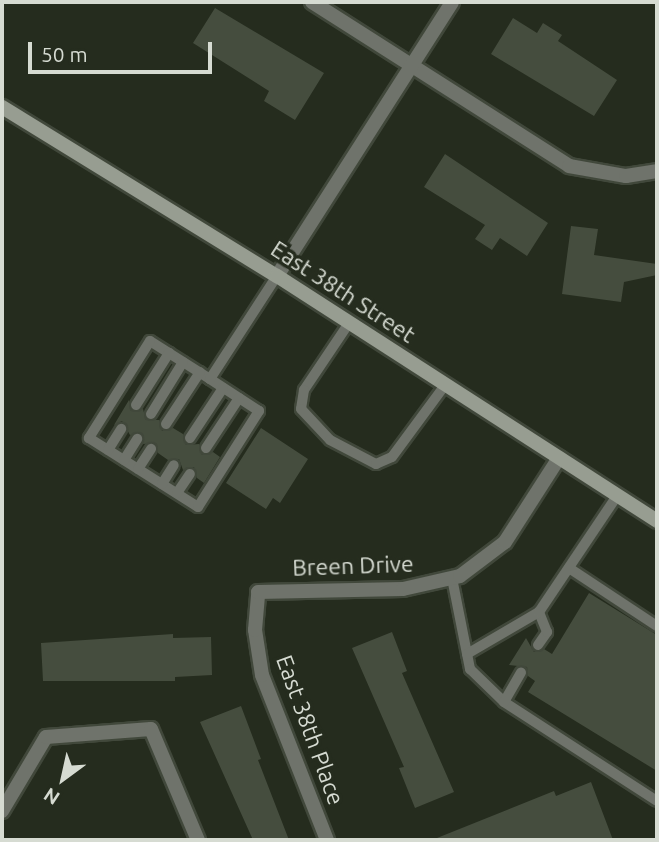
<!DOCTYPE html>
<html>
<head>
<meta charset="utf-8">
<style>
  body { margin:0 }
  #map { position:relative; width:659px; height:842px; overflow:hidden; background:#252c1e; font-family:Ubuntu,sans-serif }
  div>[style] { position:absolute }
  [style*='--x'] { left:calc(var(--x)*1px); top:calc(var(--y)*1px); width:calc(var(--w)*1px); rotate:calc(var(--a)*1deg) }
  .building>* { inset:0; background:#454d3e }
  .roads { filter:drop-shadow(2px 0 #41483b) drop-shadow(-2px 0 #41483b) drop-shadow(0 2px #41483b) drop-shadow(0 -2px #41483b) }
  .service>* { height:10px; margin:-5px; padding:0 5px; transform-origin:5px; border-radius:5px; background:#6f736b }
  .minor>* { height:14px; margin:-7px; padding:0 7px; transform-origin:7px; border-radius:7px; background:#6f736b }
  .secondary>* { height:14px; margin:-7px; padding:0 7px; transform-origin:7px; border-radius:7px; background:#979d91 }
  span { translate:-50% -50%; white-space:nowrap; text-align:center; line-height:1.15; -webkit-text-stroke:7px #252c1e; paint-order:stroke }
  .street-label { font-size:23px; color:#d6dbd2 }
  .frame { position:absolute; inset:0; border:4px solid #d6dbd2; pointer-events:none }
  .north { position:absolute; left:28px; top:744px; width:70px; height:70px; -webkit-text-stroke:5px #252c1e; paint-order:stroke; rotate:213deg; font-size:19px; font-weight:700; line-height:28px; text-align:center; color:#d6dbd2 }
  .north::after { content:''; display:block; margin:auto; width:24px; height:32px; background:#d6dbd2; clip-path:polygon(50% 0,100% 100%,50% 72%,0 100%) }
  .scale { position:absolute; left:28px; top:42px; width:184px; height:32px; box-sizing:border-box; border:4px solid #d6dbd2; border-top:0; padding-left:9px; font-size:21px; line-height:24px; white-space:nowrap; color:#d6dbd2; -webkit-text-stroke:5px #252c1e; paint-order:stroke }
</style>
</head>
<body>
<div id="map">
  <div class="building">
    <div style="clip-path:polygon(215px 8px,324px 73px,295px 120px,264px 101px,269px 91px,193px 43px)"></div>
    <div style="clip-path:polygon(513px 18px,537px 33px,543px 23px,562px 35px,558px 41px,617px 80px,594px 116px,491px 54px)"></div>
    <div style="clip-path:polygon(445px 154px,548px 223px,527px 256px,500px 238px,492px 250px,475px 239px,485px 225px,424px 187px)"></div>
    <div style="clip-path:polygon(571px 226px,598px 229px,594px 255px,657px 264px,657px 275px,624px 282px,621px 302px,562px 294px)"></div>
    <div style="clip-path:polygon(129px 400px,131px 411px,143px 409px,146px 420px,159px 420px,162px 431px,173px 428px,183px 434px,186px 445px,199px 444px,202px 455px,213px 452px,220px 457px,204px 483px,197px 478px,194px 467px,183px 470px,179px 459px,168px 460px,158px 453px,156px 443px,143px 444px,142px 433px,130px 435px,122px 421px,114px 425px)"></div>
    <div style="clip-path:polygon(261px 428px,308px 459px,280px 503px,273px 498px,266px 509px,226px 483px)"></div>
    <div style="clip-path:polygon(589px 593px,657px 635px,657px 771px,528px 692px,535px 681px,528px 676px,527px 667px,509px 665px,526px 638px,534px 652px,544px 649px,552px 654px)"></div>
    <div style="clip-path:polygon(392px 632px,407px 671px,402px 673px,454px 792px,415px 808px,399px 768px,404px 767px,352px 648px)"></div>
    <div style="clip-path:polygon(173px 634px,173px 638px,211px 637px,212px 675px,175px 677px,175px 681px,43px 681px,41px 643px)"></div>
    <div style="clip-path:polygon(241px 706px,261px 759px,258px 760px,289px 840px,253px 840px,200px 722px)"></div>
    <div style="clip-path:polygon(591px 782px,613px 840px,432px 840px,554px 791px,556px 796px)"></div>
  </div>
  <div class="roads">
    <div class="service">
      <div style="--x:349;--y:323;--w:81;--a:123.9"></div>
      <div style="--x:304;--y:390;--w:19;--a:99"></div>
      <div style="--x:301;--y:409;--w:42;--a:46.9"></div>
      <div style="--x:330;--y:440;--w:52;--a:27.6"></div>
      <div style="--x:376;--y:464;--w:17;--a:-24"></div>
      <div style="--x:392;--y:457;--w:89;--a:-53.6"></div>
      <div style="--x:210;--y:379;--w:71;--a:-147.7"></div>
      <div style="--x:150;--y:341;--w:115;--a:122.2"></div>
      <div style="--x:89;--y:438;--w:129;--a:32.3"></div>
      <div style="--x:198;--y:507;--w:114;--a:-57.6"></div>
      <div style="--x:259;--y:411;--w:59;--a:-146.9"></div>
      <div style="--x:210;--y:379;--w:123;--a:-57"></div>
      <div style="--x:136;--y:405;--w:62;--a:-57.6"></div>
      <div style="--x:151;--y:414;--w:61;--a:-58.4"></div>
      <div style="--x:166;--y:424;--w:62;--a:-56.8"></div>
      <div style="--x:190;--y:438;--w:60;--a:-56.6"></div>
      <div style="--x:206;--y:448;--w:60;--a:-56.6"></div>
      <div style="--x:108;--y:450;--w:25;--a:-58"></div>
      <div style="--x:124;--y:460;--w:25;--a:-58"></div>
      <div style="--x:138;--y:469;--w:24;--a:-57"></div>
      <div style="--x:162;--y:484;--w:22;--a:-58"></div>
      <div style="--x:177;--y:493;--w:23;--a:-56"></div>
      <div style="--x:569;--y:568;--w:105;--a:33.4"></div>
      <div style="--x:452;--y:578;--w:93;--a:78.8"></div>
      <div style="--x:470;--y:669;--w:47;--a:44.1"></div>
      <div style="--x:504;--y:702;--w:182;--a:32.9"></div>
      <div style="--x:538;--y:645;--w:16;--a:-55"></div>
      <div style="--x:547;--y:632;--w:22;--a:-112"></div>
      <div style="--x:467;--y:654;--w:83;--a:-30.3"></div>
      <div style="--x:539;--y:612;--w:140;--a:-56.1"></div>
      <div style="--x:504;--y:702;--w:34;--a:-60"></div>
    </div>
    <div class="minor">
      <div style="--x:312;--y:2;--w:305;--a:32.5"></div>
      <div style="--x:569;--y:166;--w:58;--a:10"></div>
      <div style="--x:626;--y:176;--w:31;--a:-9"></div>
      <div style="--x:277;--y:276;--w:325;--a:-57.4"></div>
      <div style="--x:2;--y:811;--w:86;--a:-59.3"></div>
      <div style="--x:46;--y:737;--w:105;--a:-4.4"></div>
      <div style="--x:151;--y:729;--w:121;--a:67.1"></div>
      <div style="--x:327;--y:840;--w:177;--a:-111.5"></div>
      <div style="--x:262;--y:675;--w:46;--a:-98.8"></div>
      <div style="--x:255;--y:630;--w:38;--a:-85"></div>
      <div style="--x:258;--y:592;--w:145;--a:-1.2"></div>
      <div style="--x:403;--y:589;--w:58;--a:-12.8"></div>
      <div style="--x:460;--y:576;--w:56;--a:-37.1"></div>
      <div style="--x:505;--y:542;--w:100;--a:-57.3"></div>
    </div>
    <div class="secondary">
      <div style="--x:2;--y:107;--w:323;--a:31.6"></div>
      <div style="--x:277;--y:276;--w:452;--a:32.8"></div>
    </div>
  </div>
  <div class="street-label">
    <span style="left:343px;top:292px;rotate:33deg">East 38th Street</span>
    <span style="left:353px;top:566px;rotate:-2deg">Breen Drive</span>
    <span style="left:310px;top:730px;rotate:70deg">East 38th Place</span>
  </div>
  <div class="frame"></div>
  <div class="north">N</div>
  <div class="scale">50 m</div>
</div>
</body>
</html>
